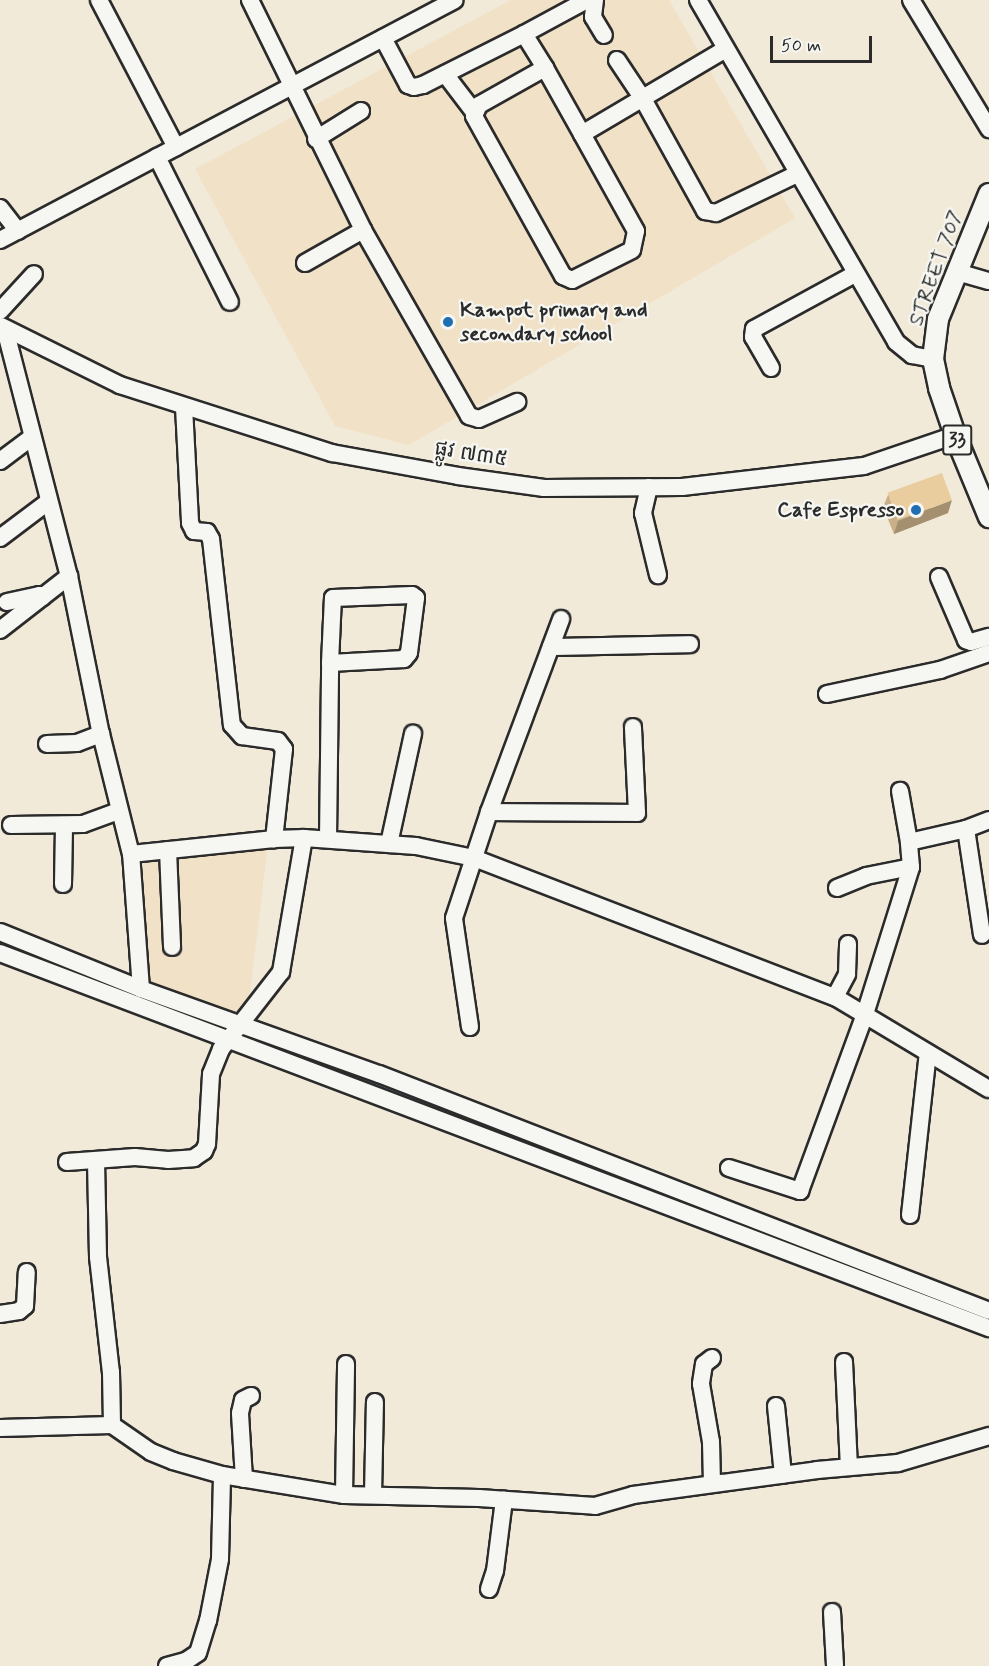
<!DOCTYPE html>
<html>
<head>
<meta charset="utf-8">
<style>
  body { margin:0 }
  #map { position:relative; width:989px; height:1666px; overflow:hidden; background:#f2ead9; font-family:Mynerve,"Noto Sans Khmer",sans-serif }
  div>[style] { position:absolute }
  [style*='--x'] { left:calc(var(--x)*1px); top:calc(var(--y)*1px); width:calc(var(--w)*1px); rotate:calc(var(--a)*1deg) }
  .built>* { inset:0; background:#f0e1c7 }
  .stream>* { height:4px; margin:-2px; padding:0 2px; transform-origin:2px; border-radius:2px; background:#90d4f2 }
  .roads { filter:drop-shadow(2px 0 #2b2b2b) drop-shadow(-2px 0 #2b2b2b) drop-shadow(0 2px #2b2b2b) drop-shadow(0 -2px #2b2b2b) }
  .minor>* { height:16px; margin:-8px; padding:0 8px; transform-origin:8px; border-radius:8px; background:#f6f6f2 }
  .major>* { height:20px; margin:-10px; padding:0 10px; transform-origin:10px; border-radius:10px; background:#f6f6f2 }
  .wall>* { inset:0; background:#c9b088 }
  .shaded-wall>* { inset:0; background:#a4906f }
  .building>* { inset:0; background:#eacd9e; transform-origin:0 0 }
  .dots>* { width:16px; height:16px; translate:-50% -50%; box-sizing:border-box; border:3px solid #f6f6f2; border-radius:50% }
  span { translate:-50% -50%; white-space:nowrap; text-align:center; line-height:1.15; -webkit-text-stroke:4.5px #f6f6f2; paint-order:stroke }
  .shield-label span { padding:2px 4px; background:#f6f6f2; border:2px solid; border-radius:4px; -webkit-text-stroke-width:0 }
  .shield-label { font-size:20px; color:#2b2b2b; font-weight:700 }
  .street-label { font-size:21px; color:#2b2b2b }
  .poi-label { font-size:21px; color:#2b2b2b; font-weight:700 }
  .left { translate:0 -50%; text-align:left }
  .right { translate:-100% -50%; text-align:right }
  .scale { position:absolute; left:770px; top:36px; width:102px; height:27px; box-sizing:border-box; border:3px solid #2b2b2b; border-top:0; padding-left:8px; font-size:18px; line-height:21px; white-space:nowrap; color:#2b2b2b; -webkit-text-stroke:4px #f6f6f2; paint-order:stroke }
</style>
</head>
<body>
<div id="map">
  <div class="built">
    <div style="clip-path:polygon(511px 0,669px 0,795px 218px,409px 445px,335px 426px,195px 169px)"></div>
    <div style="clip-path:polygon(268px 843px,249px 1002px,236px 1018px,150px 988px,141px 856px)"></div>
  </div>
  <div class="stream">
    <div style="--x:238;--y:1033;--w:554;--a:20.73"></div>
  </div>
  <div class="roads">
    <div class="minor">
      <div style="--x:99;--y:0;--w:166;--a:62.4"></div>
      <div style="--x:250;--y:0;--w:256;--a:63.8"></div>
      <div style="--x:363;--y:230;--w:214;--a:60.3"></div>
      <div style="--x:469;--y:416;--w:10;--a:17"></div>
      <div style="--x:479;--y:419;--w:42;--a:-24.1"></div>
      <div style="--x:595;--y:0;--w:17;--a:97"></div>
      <div style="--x:593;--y:17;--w:21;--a:59"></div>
      <div style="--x:698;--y:0;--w:395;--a:59.9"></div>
      <div style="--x:896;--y:342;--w:21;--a:39"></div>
      <div style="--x:912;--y:355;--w:21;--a:11"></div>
      <div style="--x:911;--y:0;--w:151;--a:58.8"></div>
      <div style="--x:524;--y:34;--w:72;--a:-28.4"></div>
      <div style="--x:383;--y:38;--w:53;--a:62"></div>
      <div style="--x:408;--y:85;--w:6;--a:18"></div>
      <div style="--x:414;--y:87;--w:9;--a:-13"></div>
      <div style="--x:423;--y:85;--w:113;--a:-26.8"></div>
      <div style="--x:524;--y:34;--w:40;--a:58"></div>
      <div style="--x:545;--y:68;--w:76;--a:60.7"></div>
      <div style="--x:582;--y:134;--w:111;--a:60.9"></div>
      <div style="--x:636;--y:231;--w:19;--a:102"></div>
      <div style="--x:632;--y:250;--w:67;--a:153.4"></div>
      <div style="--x:572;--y:280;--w:10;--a:-156"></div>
      <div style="--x:563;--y:276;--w:183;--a:-119.1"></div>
      <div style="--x:474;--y:116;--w:12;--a:-66"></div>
      <div style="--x:479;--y:105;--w:76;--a:-29.3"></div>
      <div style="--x:617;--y:60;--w:47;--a:56.3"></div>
      <div style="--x:643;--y:99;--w:128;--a:61"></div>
      <div style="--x:705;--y:211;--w:11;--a:10"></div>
      <div style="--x:716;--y:213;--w:90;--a:-25.7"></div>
      <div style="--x:445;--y:74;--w:48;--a:52.7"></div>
      <div style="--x:582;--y:134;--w:167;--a:-30.6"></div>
      <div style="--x:316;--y:139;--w:53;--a:-31.9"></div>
      <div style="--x:157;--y:157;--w:162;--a:63.3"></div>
      <div style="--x:0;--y:208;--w:29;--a:52"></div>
      <div style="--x:0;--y:240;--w:514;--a:-27.81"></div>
      <div style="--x:305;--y:263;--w:67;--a:-29.6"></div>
      <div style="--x:957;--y:272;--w:33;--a:16"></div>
      <div style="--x:0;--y:311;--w:50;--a:-47.4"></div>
      <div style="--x:1;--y:326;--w:133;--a:26.4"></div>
      <div style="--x:120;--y:385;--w:223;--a:17.8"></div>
      <div style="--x:332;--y:453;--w:128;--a:10.3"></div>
      <div style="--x:458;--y:476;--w:87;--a:7.9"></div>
      <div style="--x:544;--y:488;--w:138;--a:-0.4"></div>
      <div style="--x:682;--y:487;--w:183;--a:-6.6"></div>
      <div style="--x:864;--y:466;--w:96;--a:-18.8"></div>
      <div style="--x:5;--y:329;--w:255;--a:75.5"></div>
      <div style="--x:69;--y:576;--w:161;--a:78.6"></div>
      <div style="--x:101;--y:734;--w:124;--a:76"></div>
      <div style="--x:131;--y:854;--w:144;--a:-6"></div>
      <div style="--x:274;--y:839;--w:30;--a:-2"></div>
      <div style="--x:304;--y:838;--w:112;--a:4.1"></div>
      <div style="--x:416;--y:846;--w:59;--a:11.7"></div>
      <div style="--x:474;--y:858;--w:387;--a:21.1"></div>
      <div style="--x:835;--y:997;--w:179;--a:30.9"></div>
      <div style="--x:771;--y:368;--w:36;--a:-120"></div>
      <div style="--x:753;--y:337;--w:8;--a:-83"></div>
      <div style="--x:754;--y:329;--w:115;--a:-28.6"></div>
      <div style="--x:184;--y:407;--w:116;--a:87"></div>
      <div style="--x:190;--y:523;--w:9;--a:63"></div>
      <div style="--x:194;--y:531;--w:13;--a:4"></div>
      <div style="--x:207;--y:532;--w:8;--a:60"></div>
      <div style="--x:211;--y:539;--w:187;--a:83.6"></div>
      <div style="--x:232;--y:725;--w:15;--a:48"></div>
      <div style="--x:242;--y:736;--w:36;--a:8"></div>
      <div style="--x:278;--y:741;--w:10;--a:53"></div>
      <div style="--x:284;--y:749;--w:91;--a:96.3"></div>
      <div style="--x:0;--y:461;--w:39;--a:-37"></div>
      <div style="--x:649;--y:487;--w:27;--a:103"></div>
      <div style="--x:643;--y:513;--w:64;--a:76.4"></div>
      <div style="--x:0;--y:538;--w:60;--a:-36.9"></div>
      <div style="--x:939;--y:577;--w:69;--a:66.8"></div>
      <div style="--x:966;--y:640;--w:5;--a:22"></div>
      <div style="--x:971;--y:642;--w:19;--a:-16"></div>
      <div style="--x:7;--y:602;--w:33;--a:-12"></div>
      <div style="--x:39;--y:595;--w:4;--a:34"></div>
      <div style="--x:0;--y:630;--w:88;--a:-38"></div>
      <div style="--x:551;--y:647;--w:139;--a:-1.2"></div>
      <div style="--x:827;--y:694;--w:116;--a:-12"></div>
      <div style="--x:940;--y:670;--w:52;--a:-19.1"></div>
      <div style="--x:47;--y:744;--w:30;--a:-2"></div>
      <div style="--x:77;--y:743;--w:26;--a:-21"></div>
      <div style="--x:489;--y:812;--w:148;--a:0.4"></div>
      <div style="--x:637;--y:813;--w:86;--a:-92.7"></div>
      <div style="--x:11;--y:825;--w:72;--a:-0.8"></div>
      <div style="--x:83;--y:824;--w:37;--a:-20"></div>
      <div style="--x:966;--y:829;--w:107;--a:81.4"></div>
      <div style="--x:328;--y:839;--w:176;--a:-89.3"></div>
      <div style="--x:330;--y:663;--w:65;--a:-87.4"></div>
      <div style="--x:333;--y:598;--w:79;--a:-2.2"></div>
      <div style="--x:412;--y:595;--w:5;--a:37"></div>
      <div style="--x:416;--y:598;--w:55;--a:97.3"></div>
      <div style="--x:409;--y:653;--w:8;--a:130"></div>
      <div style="--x:404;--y:659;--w:74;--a:176.9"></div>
      <div style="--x:909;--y:842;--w:58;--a:-12.8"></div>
      <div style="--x:966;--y:829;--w:25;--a:-21"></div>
      <div style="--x:389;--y:844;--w:113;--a:-77.7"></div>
      <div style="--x:168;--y:850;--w:97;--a:87.6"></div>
      <div style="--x:63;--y:884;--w:59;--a:-89"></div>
      <div style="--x:837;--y:888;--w:31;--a:-22"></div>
      <div style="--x:866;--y:876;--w:46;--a:-11.3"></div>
      <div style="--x:0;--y:932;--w:152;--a:22"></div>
      <div style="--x:141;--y:989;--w:135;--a:-94.2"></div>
      <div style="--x:0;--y:953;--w:1058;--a:20.77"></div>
      <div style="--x:141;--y:989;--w:253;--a:19.7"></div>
      <div style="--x:379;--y:1074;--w:654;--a:21.23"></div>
      <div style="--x:835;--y:997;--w:26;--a:-62"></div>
      <div style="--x:847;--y:974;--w:30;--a:-88"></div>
      <div style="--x:470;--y:1027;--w:110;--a:-98.4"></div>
      <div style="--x:454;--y:918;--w:112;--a:-71.7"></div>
      <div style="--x:489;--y:812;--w:206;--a:-69.5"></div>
      <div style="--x:96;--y:1161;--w:96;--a:88.8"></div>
      <div style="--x:98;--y:1257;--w:116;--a:83.6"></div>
      <div style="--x:111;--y:1372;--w:53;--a:88.9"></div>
      <div style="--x:67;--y:1162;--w:68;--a:-4.2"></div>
      <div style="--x:135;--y:1157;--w:33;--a:5"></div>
      <div style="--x:168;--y:1160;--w:26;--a:-4"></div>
      <div style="--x:194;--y:1158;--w:12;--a:-35"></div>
      <div style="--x:204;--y:1151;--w:8;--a:-67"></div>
      <div style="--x:207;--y:1144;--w:70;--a:-86.7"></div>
      <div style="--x:211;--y:1074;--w:27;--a:-68"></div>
      <div style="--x:221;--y:1049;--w:98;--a:-52.1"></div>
      <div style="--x:281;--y:972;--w:136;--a:-80.3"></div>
      <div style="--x:729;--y:1168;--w:75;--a:17.9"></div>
      <div style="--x:800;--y:1191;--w:189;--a:-69.8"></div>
      <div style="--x:865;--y:1014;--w:154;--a:-72.6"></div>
      <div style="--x:911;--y:867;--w:25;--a:-95"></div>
      <div style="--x:909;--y:842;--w:52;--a:-100"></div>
      <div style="--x:910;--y:1215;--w:163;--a:-83.7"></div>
      <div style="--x:0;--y:1314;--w:19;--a:-9"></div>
      <div style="--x:19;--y:1311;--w:8;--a:-40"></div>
      <div style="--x:25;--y:1306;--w:34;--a:-87"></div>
      <div style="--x:712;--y:1358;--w:10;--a:143"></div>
      <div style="--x:704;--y:1364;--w:20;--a:99"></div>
      <div style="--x:701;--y:1384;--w:59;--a:80.2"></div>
      <div style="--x:711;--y:1442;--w:42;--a:88.6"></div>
      <div style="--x:844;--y:1362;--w:105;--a:87.3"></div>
      <div style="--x:776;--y:1406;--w:69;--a:84.2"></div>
      <div style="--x:0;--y:1428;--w:112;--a:-1.5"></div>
      <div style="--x:112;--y:1425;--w:47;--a:34.7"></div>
      <div style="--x:151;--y:1452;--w:24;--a:22"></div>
      <div style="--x:173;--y:1461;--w:51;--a:15.9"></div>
      <div style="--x:222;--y:1475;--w:124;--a:9.3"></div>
      <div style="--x:344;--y:1495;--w:135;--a:1.3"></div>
      <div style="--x:479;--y:1498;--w:116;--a:3.9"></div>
      <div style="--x:595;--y:1506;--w:40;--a:-16"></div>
      <div style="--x:633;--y:1495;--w:186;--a:-7.7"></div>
      <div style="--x:817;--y:1470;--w:81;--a:-4.9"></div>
      <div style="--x:898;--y:1463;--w:95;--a:-16.5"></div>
      <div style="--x:244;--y:1479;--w:66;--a:-93.5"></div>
      <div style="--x:240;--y:1413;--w:13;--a:-77"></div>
      <div style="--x:243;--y:1400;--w:9;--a:-27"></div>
      <div style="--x:344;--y:1495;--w:131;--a:-89.1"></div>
      <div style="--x:373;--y:1495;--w:93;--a:-88.8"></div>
      <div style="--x:489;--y:1589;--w:19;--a:-72"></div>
      <div style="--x:495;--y:1571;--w:72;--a:-82.8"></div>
      <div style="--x:832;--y:1612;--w:54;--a:86.8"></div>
      <div style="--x:167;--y:1666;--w:20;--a:-15"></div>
      <div style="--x:186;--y:1661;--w:14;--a:-34"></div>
      <div style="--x:198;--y:1653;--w:34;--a:-73"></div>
      <div style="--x:208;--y:1621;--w:63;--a:-79"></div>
      <div style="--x:220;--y:1559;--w:84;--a:-88.6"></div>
    </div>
    <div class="major">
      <div style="--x:989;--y:194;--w:135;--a:112.2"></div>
      <div style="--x:938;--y:319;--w:40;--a:97.1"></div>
      <div style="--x:933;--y:359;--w:30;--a:78"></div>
      <div style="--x:939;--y:388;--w:50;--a:71.2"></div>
      <div style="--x:955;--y:435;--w:89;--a:67.5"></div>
    </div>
  </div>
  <div class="wall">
    <div style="clip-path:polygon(888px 495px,948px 513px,894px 534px,883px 507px)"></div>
  </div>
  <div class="shaded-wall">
    <div style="clip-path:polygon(952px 500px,948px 513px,894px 534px,898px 521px)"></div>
  </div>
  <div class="building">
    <div style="left:942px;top:473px;width:29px;height:58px;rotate:70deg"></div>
  </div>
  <div class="dots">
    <div style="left:448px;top:322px;background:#1f6fb2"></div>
    <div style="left:916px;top:510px;background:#1f6fb2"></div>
  </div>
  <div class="shield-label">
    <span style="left:957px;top:440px">33</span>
  </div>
  <div class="street-label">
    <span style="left:936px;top:268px;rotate:-70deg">STREET 707</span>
    <span style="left:471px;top:454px;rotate:9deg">ផ្លូវ ៧៣៥</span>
  </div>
  <div class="poi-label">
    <span class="left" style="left:460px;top:322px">Kampot primary and<br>secondary school</span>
    <span class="right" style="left:904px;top:510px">Cafe Espresso</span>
  </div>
  <div class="scale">50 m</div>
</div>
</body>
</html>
